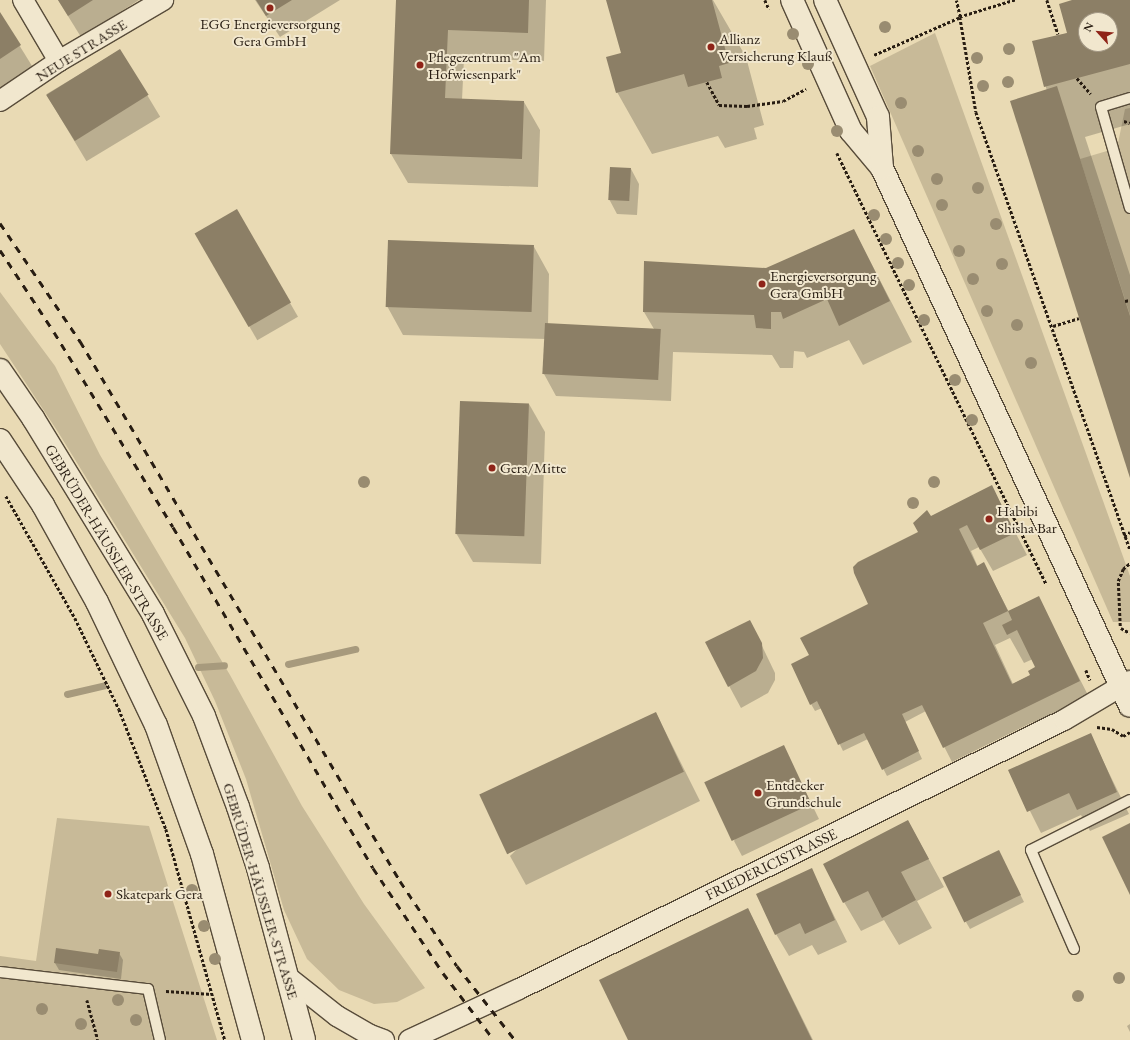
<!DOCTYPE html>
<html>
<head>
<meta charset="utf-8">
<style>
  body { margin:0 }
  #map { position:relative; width:1130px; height:1040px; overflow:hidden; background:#e9dab4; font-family:"EB Garamond",serif }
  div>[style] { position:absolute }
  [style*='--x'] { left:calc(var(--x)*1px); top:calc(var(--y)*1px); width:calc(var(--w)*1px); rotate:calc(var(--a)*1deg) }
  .green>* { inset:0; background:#c8ba98 }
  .shadow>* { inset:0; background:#0003; transform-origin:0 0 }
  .stream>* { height:7px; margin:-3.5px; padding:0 3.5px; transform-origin:3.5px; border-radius:3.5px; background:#a79a7d }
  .building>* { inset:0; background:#8c7f66; transform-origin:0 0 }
  .path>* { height:2.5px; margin-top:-1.25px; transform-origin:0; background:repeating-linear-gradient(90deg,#281d12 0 3px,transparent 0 5px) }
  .roads { filter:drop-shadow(1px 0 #584c3a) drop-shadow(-1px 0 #584c3a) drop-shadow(0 1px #584c3a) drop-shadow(0 -1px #584c3a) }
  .service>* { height:10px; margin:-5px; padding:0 5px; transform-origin:5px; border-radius:5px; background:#f1e7ce }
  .minor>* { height:20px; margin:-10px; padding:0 10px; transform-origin:10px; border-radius:10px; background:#f1e7ce }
  .secondary>* { height:22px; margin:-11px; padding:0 11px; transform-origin:11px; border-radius:11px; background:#f1e7ce }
  .rail>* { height:3px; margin-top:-1.5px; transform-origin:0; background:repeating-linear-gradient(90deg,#281d12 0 7px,transparent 0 14px) }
  .trees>* { width:12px; height:12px; margin:-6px; border-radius:50%; background:#998c71 }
  .dots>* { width:11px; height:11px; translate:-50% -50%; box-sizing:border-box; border:2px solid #f1e7ce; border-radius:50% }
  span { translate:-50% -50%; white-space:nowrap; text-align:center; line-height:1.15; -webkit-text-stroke:4px #f1e7ce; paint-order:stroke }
  .poi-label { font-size:15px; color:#281d12 }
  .left { translate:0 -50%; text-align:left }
  .street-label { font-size:15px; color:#281d12 }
  .north { position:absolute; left:1078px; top:12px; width:40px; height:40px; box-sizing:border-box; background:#f1e7ce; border:1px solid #a19683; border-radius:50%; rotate:297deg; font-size:11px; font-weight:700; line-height:16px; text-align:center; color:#281d12 }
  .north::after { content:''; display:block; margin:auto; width:14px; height:18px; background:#8f2418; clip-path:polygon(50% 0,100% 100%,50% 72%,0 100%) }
</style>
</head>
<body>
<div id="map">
  <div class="green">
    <div style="clip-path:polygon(935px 33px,1130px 576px,1130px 622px,1113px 622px,870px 66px)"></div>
    <div style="clip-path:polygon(1130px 108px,1130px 315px,1080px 159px,1117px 148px,1125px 109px)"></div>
    <div style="clip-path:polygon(0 292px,55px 366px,100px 455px,230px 675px,302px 806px,364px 904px,425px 988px,397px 1002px,374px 1004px,339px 990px,307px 959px,284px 910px,246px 779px,215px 701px,185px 638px,58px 432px,0 344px)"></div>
    <div style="clip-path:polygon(57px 818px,149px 826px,217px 1040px,0 1040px,0 956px,36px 961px)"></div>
  </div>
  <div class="shadow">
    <div style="clip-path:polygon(58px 0,139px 0,81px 37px)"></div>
    <div style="clip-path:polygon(255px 0,340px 0,280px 37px)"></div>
    <div style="clip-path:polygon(397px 0,546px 0,544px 61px,464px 58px,462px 100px,524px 102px,540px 130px,538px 187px,408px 183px,391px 154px)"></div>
    <div style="clip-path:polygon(610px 0,713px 0,746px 57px,764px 125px,754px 128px,757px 139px,725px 148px,718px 136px,652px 154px,617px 92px,622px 54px)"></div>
    <div style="clip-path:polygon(evenodd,1076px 0,1130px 0,1130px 124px,1085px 137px,1130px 275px,1130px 476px,1047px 91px,1033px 42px,1068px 33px,1076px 0,1086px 20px,1110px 20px,1110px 44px,1086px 44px,1086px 20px)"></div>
    <div style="clip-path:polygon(0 14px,37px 74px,0 98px)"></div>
    <div style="left:120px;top:50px;width:78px;height:86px;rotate:59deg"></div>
    <div style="clip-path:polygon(631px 169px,639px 184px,637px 215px,617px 214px,609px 199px)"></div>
    <div style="left:237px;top:211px;width:122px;height:47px;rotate:60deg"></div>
    <div style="clip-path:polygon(854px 230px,912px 342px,863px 365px,849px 340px,807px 358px,804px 352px,794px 351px,793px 368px,780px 368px,772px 355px,673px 352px,671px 401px,556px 396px,544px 374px,546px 339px,403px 335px,387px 306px,533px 245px,549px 274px,548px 325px,654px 329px,644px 312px,766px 269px)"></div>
    <div style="clip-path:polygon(529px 404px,545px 432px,541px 564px,473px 562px,456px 533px)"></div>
    <div style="clip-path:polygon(evenodd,992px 487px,1027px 555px,993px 571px,979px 547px,971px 551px,978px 567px,984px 564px,1009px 612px,1038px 597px,1092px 703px,1037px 729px,1033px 722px,952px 762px,926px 711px,905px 722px,922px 759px,887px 776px,868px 739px,843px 751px,822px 708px,815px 711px,811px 704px,810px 656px,870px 605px,930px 517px,992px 487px,1010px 638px,1024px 663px,1033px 659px,1037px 668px,1031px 675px,1013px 684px,995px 645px,1010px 638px)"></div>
    <div style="clip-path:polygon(750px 621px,775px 673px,775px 680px,768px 693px,741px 708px,706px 643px)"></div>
    <div style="clip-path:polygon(656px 713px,700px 801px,526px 885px,510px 856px)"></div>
    <div style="clip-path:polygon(1090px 734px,1129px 814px,1090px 831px,1081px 815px,1041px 833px,1010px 771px)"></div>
    <div style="clip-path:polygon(783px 746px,819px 819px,742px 856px,734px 841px)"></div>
    <div style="clip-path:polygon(908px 821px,944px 887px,917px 901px,932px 928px,899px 945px,884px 920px,861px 931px,844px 902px)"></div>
    <div style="clip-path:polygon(1002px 858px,1024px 902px,970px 929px,966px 922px)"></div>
    <div style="clip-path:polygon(811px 869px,847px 942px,818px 955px,812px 945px,789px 956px,776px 934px)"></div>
    <div style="clip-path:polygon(748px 909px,813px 1040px,629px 1040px)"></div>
    <div style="clip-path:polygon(119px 953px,123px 960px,121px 979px,59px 970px,55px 963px)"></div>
    <div style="clip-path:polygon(1130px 1024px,1130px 1032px,1127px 1026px)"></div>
  </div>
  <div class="stream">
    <div style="--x:288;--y:664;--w:69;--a:-12.6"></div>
    <div style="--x:198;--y:667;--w:26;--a:-4"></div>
    <div style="--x:67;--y:694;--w:37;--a:-13"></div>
  </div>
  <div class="building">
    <div style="clip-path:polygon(58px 0,93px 0,68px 16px)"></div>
    <div style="clip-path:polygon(256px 0,292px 0,266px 16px)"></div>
    <div style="clip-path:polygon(396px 0,529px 0,528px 33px,448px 30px,445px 98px,524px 101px,522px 159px,390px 154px)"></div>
    <div style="clip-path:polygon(606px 0,712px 0,729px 63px,719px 66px,722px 78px,688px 87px,684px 74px,616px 93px,606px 57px,621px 53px)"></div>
    <div style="clip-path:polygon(evenodd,1072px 0,1130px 0,1130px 64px,1044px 87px,1032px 41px,1067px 33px,1059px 4px,1072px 0,1086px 20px,1110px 20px,1110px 44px,1086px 44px,1086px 20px)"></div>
    <div style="clip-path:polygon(0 12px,21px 45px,0 59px)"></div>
    <div style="left:120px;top:49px;width:54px;height:87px;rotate:58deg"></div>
    <div style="clip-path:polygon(1057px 86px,1130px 316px,1130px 478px,1010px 101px)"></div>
    <div style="left:610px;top:167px;width:21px;height:33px;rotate:3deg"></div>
    <div style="left:237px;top:209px;width:108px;height:49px;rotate:60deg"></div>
    <div style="clip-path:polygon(854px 229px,890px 301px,839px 326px,827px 299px,783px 319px,781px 312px,771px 312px,771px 329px,756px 328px,754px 315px,643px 312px,644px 261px,766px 268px)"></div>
    <div style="left:388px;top:240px;width:146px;height:67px;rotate:2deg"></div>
    <div style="left:545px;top:323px;width:116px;height:51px;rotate:3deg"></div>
    <div style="left:460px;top:401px;width:69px;height:133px;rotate:2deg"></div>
    <div style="clip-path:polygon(992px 485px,1015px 533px,980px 550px,967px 525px,959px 529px,977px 566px,984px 562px,1008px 611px,983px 623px,1012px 684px,1030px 675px,1028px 671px,1035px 667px,1017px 630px,1007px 635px,1002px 625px,1012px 620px,1008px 611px,1039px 596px,1080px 681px,943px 748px,922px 705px,902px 714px,919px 751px,882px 770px,864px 733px,838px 745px,817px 701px,810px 705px,791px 664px,809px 655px,800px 638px,868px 604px,854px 573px,853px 567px,858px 562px,918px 532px,913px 523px,927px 510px,931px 516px)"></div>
    <div style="clip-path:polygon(750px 620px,762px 643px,763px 658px,756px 671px,728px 687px,705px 642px)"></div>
    <div style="left:656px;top:712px;width:66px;height:195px;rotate:65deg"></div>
    <div style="clip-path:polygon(1091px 733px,1117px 792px,1077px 810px,1069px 793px,1027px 812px,1008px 770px)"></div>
    <div style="left:784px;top:745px;width:65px;height:88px;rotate:65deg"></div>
    <div style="clip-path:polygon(908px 820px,929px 859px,901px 872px,916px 900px,882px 918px,868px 891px,843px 903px,823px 864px)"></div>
    <div style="clip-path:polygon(1130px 823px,1130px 895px,1102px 837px)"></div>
    <div style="left:999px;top:850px;width:50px;height:63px;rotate:64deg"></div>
    <div style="clip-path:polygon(812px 868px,835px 920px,805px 934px,800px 923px,775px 935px,756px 894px)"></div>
    <div style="clip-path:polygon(748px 908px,812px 1040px,628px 1040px,599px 980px)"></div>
    <div style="clip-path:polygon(56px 948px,98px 954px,99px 949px,120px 952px,117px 972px,54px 963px)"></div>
  </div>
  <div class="path">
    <div style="--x:765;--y:0;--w:10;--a:66"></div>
    <div style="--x:1015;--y:0;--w:58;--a:162.8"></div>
    <div style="--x:960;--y:17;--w:96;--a:80.4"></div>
    <div style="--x:976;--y:112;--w:464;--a:70.6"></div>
    <div style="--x:1047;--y:0;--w:36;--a:72"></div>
    <div style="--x:874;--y:55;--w:94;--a:-23.8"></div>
    <div style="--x:960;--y:17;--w:17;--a:-103"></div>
    <div style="--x:1077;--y:78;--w:21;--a:49"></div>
    <div style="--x:707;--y:82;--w:26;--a:62"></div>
    <div style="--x:719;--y:105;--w:28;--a:2"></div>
    <div style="--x:747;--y:106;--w:36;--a:-8"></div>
    <div style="--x:783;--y:101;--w:26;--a:-28"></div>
    <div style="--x:1124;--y:121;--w:6;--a:18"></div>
    <div style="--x:837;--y:153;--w:479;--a:64.1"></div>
    <div style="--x:1125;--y:301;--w:5;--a:-11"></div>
    <div style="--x:1053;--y:326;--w:27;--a:-17"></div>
    <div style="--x:6;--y:496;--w:140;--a:60.5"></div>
    <div style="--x:75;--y:618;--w:101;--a:64.2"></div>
    <div style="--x:119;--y:709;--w:129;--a:68.6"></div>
    <div style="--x:166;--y:829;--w:219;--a:74.4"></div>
    <div style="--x:1124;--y:536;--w:7;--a:-34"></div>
    <div style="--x:1120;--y:626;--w:45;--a:-92.5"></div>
    <div style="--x:1118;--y:581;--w:13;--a:-67"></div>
    <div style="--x:1123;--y:569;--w:9;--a:-41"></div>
    <div style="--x:1121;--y:628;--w:10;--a:29"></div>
    <div style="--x:1086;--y:670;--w:11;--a:68"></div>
    <div style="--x:1097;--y:727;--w:15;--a:8"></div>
    <div style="--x:1112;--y:729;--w:13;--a:32"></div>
    <div style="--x:1123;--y:736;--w:8;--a:-30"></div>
    <div style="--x:166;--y:991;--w:46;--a:3.7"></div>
    <div style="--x:87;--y:1000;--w:41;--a:74.6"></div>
  </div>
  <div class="roads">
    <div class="service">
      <div style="--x:1130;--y:98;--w:30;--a:163"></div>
      <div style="--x:1101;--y:107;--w:105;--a:74"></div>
      <div style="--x:1074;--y:949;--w:108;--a:-113.5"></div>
      <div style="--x:1031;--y:850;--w:111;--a:-26.8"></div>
      <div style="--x:0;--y:972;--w:149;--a:6.6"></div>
      <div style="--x:148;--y:989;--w:52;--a:76.8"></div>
    </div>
    <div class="minor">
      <div style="--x:23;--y:0;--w:71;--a:59.5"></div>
      <div style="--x:0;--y:101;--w:71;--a:-34.1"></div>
      <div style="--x:59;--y:61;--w:121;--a:-30.4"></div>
      <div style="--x:289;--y:978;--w:61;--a:38.4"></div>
      <div style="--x:337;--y:1016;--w:38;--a:30"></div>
      <div style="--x:370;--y:1035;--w:15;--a:20"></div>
      <div style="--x:409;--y:1040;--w:121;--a:-24.9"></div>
      <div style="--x:519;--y:989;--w:608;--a:-26.27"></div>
      <div style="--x:1064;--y:720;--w:77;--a:-30.6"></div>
    </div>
    <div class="secondary">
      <div style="--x:792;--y:0;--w:144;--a:65.8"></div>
      <div style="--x:851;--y:131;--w:48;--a:50"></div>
      <div style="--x:882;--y:168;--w:592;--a:65.25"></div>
      <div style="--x:825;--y:0;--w:128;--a:65.6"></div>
      <div style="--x:878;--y:117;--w:51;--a:85.5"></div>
      <div style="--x:0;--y:370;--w:58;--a:55.5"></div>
      <div style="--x:33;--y:418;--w:230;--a:58.5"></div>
      <div style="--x:153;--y:614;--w:114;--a:63.4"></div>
      <div style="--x:204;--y:716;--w:97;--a:69.5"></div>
      <div style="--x:238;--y:807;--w:64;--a:71.8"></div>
      <div style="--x:258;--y:868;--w:178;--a:75"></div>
      <div style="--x:0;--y:440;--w:78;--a:56.5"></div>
      <div style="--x:43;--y:505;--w:111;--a:60.9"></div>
      <div style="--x:97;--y:602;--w:136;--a:64.4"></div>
      <div style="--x:156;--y:725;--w:137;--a:70.4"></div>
      <div style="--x:202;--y:854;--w:193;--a:74.7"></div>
    </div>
  </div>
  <div class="rail">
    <div style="--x:0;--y:223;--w:143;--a:55.9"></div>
    <div style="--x:80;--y:341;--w:628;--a:59.35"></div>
    <div style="--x:400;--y:881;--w:102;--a:56.2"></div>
    <div style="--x:457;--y:966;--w:94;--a:51.9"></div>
    <div style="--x:0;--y:250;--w:98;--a:56.6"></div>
    <div style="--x:54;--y:332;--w:228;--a:58.6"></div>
    <div style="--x:173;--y:527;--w:395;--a:59.6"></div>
    <div style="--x:373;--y:868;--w:126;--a:56.3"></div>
    <div style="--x:443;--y:973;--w:84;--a:52.7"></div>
  </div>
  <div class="trees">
    <div style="left:885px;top:27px"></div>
    <div style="left:793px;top:34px"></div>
    <div style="left:1009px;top:49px"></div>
    <div style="left:977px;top:58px"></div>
    <div style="left:808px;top:64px"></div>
    <div style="left:1008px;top:82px"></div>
    <div style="left:983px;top:86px"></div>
    <div style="left:901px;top:103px"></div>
    <div style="left:837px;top:131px"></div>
    <div style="left:918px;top:151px"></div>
    <div style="left:937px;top:179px"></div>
    <div style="left:978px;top:188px"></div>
    <div style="left:942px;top:205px"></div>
    <div style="left:874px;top:215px"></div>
    <div style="left:996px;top:224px"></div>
    <div style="left:886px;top:239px"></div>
    <div style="left:959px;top:251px"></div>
    <div style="left:898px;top:263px"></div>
    <div style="left:1002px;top:264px"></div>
    <div style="left:973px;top:279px"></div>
    <div style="left:909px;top:285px"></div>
    <div style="left:987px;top:311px"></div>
    <div style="left:924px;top:320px"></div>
    <div style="left:1017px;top:325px"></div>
    <div style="left:1031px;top:363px"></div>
    <div style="left:955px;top:380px"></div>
    <div style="left:972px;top:420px"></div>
    <div style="left:364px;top:482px"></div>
    <div style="left:934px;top:482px"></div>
    <div style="left:913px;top:503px"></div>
    <div style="left:192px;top:890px"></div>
    <div style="left:204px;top:926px"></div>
    <div style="left:215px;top:959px"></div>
    <div style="left:1119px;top:978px"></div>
    <div style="left:1078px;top:996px"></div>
    <div style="left:118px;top:1000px"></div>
    <div style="left:42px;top:1009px"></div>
    <div style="left:136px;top:1020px"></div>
    <div style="left:81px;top:1024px"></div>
  </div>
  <div class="dots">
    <div style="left:270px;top:8px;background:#8f2418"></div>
    <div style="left:711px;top:47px;background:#8f2418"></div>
    <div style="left:420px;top:65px;background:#8f2418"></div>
    <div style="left:762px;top:284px;background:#8f2418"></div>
    <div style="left:492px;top:468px;background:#8f2418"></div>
    <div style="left:989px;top:519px;background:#8f2418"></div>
    <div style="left:758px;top:793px;background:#8f2418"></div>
    <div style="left:108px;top:894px;background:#8f2418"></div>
  </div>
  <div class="poi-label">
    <span style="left:270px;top:32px">EGG Energieversorgung<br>Gera GmbH</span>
    <span class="left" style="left:719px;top:47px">Allianz<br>Versicherung Klauß</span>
    <span class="left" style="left:428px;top:65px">Pflegezentrum "Am<br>Hofwiesenpark"</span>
    <span class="left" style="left:770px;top:284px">Energieversorgung<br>Gera GmbH</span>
    <span class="left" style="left:500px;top:468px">Gera/Mitte</span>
    <span class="left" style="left:997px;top:519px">Habibi<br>Shisha Bar</span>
    <span class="left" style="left:766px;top:793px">Entdecker<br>Grundschule</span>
    <span class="left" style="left:116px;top:894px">Skatepark Gera</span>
  </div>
  <div class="street-label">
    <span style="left:81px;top:50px;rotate:-32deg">NEUE STRASSE</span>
    <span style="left:107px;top:542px;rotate:59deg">GEBRÜDER-HÄUSSLER-STRASSE</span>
    <span style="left:771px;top:864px;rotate:-26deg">FRIEDERICISTRASSE</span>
    <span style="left:261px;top:891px;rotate:73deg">GEBRÜDER-HÄUSSLER-STRASSE</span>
  </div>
  <div class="north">N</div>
</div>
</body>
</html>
